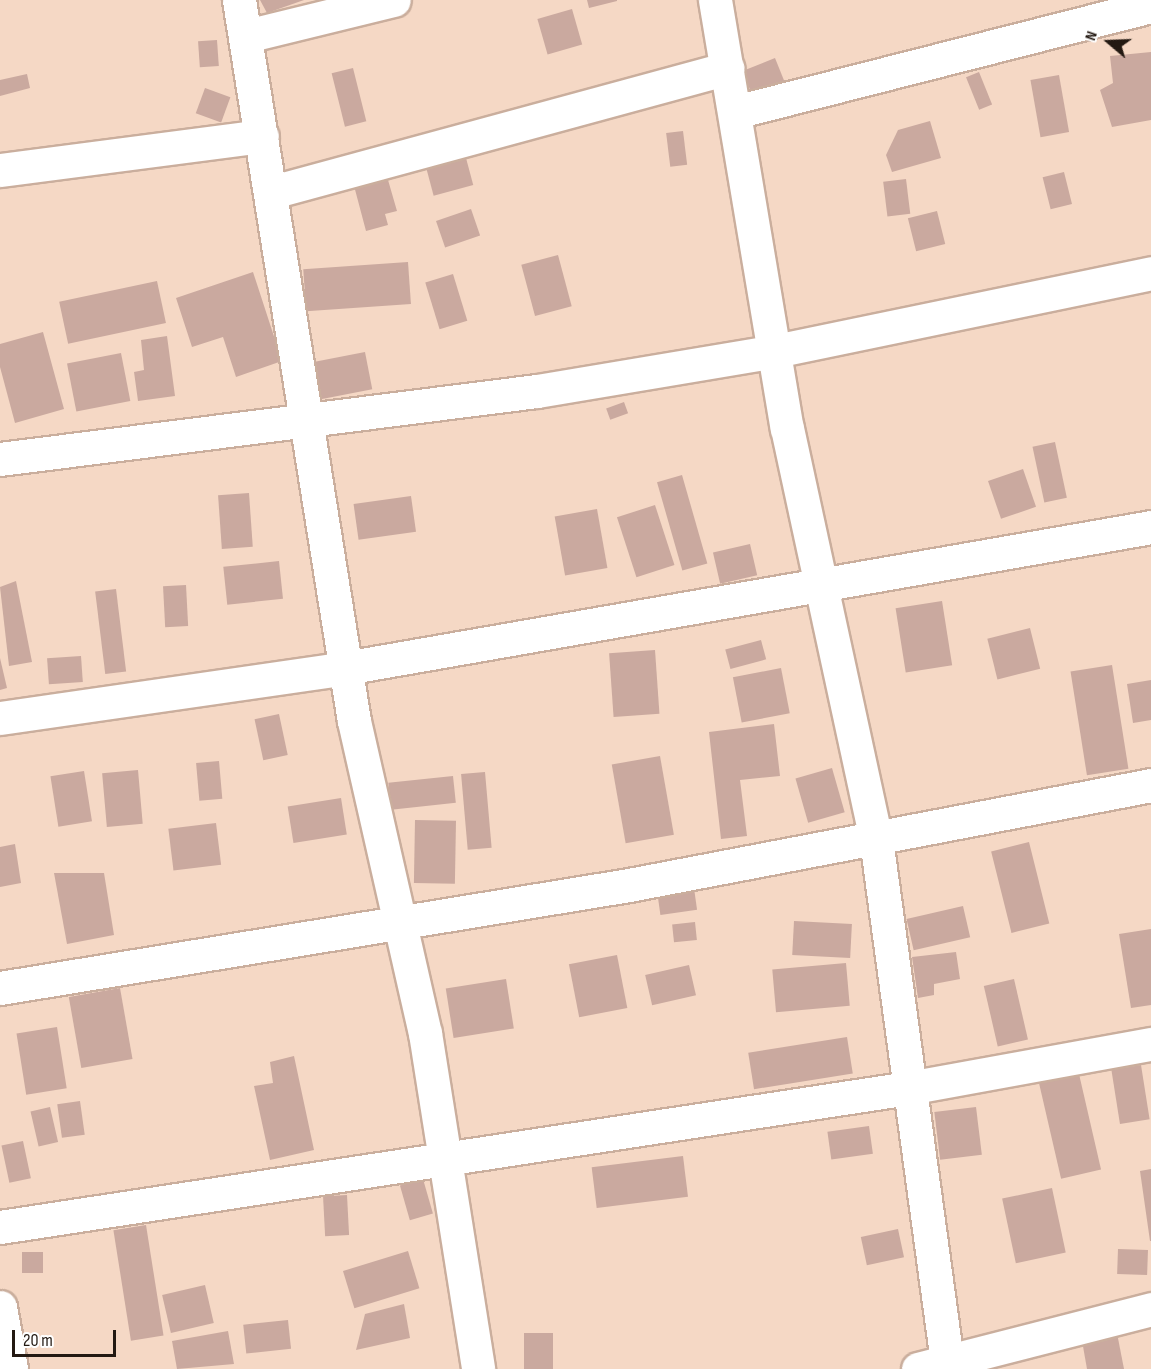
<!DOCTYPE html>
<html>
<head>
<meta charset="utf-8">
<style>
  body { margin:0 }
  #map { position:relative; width:1151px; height:1369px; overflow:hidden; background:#f5d8c5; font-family:"Sofia Sans Condensed",sans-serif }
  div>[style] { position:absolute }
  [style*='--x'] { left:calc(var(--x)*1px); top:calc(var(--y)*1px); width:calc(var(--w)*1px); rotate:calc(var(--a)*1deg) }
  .building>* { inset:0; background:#caa99f; transform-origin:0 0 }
  .roads { filter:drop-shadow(2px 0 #caae9d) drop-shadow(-2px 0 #caae9d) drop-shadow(0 2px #caae9d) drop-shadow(0 -2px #caae9d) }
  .street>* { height:33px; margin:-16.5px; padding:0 16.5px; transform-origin:16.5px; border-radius:16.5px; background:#fff }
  span { translate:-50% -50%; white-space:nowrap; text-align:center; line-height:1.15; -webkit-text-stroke:4.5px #fff; paint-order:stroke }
  .north { position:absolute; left:1079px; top:12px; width:60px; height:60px; -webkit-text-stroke:4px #fff; paint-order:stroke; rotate:289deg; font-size:16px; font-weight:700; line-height:24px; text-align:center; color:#231912 }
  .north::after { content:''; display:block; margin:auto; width:21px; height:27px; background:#231912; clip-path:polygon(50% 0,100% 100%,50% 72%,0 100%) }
  .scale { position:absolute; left:12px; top:1330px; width:104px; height:27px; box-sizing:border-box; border:3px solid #231912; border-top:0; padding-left:8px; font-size:18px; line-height:21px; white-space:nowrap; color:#231912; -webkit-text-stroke:4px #fff; paint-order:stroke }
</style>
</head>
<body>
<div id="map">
  <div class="building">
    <div style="clip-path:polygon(260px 0,304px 0,267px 13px)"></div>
    <div style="clip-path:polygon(587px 0,617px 0,617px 1px,589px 8px)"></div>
    <div style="left:572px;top:9px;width:37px;height:36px;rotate:74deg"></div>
    <div style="left:217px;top:40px;width:26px;height:19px;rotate:86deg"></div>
    <div style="clip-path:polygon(1151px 52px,1151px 120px,1112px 127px,1100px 90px,1113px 83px,1110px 56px)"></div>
    <div style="left:775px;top:58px;width:29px;height:35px;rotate:68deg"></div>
    <div style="left:353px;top:68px;width:55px;height:22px;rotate:76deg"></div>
    <div style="left:979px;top:72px;width:35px;height:14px;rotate:68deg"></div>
    <div style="clip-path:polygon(27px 74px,30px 88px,0 96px,0 80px)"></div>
    <div style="left:1059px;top:75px;width:58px;height:29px;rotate:80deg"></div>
    <div style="left:205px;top:88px;width:27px;height:27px;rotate:20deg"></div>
    <div style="clip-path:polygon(930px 121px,941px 158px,892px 172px,886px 155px,898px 130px)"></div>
    <div style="left:683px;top:131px;width:34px;height:17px;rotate:83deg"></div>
    <div style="left:466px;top:158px;width:28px;height:41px;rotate:75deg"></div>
    <div style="left:1064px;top:172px;width:33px;height:22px;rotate:76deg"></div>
    <div style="clip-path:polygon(386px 173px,397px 211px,385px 214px,388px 225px,366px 231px,353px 182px)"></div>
    <div style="left:906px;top:179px;width:35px;height:23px;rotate:83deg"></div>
    <div style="left:471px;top:209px;width:28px;height:37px;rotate:71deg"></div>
    <div style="left:937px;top:211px;width:34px;height:30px;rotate:76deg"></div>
    <div style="left:558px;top:255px;width:53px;height:38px;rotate:75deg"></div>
    <div style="left:408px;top:262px;width:42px;height:105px;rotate:86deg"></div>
    <div style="clip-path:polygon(253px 272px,282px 361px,236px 377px,223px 337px,192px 347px,176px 298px)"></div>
    <div style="left:453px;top:274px;width:49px;height:29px;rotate:73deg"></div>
    <div style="left:157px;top:281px;width:43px;height:100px;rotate:78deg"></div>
    <div style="clip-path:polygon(43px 332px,64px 409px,15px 423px,0 367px,0 344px)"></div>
    <div style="clip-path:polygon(167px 336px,175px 396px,138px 401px,134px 372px,144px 370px,141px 340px)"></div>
    <div style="left:365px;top:352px;width:38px;height:55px;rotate:79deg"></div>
    <div style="left:121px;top:353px;width:49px;height:55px;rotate:79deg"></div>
    <div style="left:624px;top:402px;width:12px;height:19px;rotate:70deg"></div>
    <div style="left:1055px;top:442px;width:57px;height:23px;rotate:78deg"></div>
    <div style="left:1023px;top:469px;width:40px;height:37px;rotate:71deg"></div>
    <div style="left:682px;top:475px;width:92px;height:26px;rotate:74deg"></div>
    <div style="left:249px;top:493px;width:54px;height:31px;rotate:86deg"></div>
    <div style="left:411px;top:496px;width:36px;height:58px;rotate:82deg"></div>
    <div style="left:655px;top:505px;width:63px;height:40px;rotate:72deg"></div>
    <div style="left:597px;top:509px;width:60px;height:43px;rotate:80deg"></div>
    <div style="left:750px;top:544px;width:32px;height:38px;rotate:77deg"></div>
    <div style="left:279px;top:561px;width:38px;height:56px;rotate:84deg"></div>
    <div style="clip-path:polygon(16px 581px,32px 662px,9px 666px,0 587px)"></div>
    <div style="left:186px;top:585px;width:41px;height:23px;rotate:87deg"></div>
    <div style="left:116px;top:589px;width:83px;height:21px;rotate:83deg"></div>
    <div style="left:942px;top:601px;width:65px;height:47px;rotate:81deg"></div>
    <div style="left:1030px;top:628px;width:42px;height:44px;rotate:76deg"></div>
    <div style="left:761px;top:640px;width:20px;height:37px;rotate:75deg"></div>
    <div style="left:655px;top:650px;width:64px;height:46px;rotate:86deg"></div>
    <div style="left:81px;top:656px;width:26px;height:34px;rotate:86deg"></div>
    <div style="clip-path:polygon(0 658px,7px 688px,0 690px)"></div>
    <div style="left:1112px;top:665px;width:105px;height:42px;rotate:81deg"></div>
    <div style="left:781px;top:668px;width:46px;height:49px;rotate:79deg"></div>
    <div style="clip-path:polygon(1151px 680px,1151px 720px,1133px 723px,1127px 684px)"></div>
    <div style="left:279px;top:714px;width:42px;height:25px;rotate:78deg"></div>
    <div style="clip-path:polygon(774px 724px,780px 776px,740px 780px,747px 836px,721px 839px,709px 732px)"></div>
    <div style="left:660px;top:756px;width:80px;height:49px;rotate:80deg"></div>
    <div style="left:219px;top:761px;width:38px;height:23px;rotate:85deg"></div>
    <div style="left:832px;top:768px;width:46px;height:38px;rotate:74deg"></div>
    <div style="left:138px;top:770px;width:54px;height:36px;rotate:85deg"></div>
    <div style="left:84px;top:771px;width:51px;height:34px;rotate:81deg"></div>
    <div style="left:485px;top:772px;width:76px;height:24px;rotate:85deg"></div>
    <div style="left:453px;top:776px;width:27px;height:65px;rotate:84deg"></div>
    <div style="left:341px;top:798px;width:37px;height:54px;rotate:81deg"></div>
    <div style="left:415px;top:820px;width:41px;height:63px;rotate:1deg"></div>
    <div style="left:216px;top:823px;width:42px;height:48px;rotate:83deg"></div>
    <div style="left:1029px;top:842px;width:84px;height:39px;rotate:76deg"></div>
    <div style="clip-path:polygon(15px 844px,21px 883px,0 887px,0 847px)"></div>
    <div style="clip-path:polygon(54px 873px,104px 873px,114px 935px,67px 944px)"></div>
    <div style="left:694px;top:888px;width:22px;height:37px;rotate:82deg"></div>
    <div style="left:963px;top:906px;width:32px;height:58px;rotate:77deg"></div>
    <div style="left:794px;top:921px;width:58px;height:34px;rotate:3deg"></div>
    <div style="left:695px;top:922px;width:18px;height:23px;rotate:84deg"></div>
    <div style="clip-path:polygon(1151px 929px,1151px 1005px,1131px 1008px,1119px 934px)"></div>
    <div style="clip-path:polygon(956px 952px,960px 979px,934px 984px,934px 995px,918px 998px,912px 957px)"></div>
    <div style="left:617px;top:955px;width:54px;height:49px;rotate:79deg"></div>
    <div style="left:846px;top:963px;width:43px;height:74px;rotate:85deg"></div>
    <div style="left:689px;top:965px;width:31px;height:45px;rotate:77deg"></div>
    <div style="left:506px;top:979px;width:50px;height:61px;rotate:81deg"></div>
    <div style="left:1014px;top:979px;width:62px;height:31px;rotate:77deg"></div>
    <div style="left:120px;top:988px;width:72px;height:52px;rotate:80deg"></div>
    <div style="left:57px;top:1027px;width:62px;height:41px;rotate:81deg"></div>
    <div style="left:847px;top:1037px;width:37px;height:100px;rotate:81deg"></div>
    <div style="clip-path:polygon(294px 1056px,314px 1150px,270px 1160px,254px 1086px,273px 1083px,270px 1062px)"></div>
    <div style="left:1141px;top:1065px;width:55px;height:30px;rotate:81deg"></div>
    <div style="left:1079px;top:1074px;width:98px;height:41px;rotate:77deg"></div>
    <div style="left:80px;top:1101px;width:34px;height:23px;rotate:82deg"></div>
    <div style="left:50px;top:1107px;width:36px;height:20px;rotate:77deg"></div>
    <div style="left:976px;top:1107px;width:48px;height:42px;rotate:83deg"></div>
    <div style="left:869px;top:1126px;width:28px;height:42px;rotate:82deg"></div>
    <div style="left:23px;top:1141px;width:38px;height:22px;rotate:78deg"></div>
    <div style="left:683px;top:1156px;width:41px;height:92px;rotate:83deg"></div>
    <div style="clip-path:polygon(1151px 1169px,1151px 1241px,1150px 1241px,1140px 1171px)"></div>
    <div style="left:423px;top:1179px;width:36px;height:24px;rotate:74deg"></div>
    <div style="left:1052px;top:1188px;width:66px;height:51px;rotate:78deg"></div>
    <div style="left:347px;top:1195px;width:40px;height:24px;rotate:87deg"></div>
    <div style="left:146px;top:1225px;width:112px;height:33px;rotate:81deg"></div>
    <div style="left:898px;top:1229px;width:29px;height:38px;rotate:78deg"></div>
    <div style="left:1118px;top:1249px;width:30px;height:25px;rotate:2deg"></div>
    <div style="left:408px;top:1251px;width:39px;height:68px;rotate:73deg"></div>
    <div style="left:22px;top:1252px;width:21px;height:21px"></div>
    <div style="left:205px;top:1285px;width:39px;height:44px;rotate:77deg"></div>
    <div style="clip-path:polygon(404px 1304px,410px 1338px,356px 1350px,365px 1314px)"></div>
    <div style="left:288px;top:1320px;width:29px;height:45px;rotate:84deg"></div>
    <div style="clip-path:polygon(1116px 1328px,1124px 1369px,1087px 1369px,1081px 1335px)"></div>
    <div style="clip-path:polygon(228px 1331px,234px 1364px,177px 1369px,172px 1341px)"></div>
    <div style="left:553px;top:1333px;width:36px;height:29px;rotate:90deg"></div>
  </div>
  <div class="roads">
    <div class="street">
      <div style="--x:239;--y:0;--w:730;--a:80.94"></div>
      <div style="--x:354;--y:721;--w:320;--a:77.2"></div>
      <div style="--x:425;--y:1033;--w:340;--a:81"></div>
      <div style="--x:715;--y:0;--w:434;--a:80.5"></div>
      <div style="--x:787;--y:428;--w:421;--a:77.8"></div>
      <div style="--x:876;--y:839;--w:535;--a:82.26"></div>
      <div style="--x:246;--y:36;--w:152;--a:-13.7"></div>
      <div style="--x:735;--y:112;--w:429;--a:-14.3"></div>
      <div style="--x:0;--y:170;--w:264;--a:-7.4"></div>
      <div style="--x:272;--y:192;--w:472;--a:-15.2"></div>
      <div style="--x:0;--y:459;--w:541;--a:-7.22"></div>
      <div style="--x:537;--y:391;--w:241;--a:-9.5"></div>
      <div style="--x:775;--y:351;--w:384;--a:-11.7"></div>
      <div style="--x:0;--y:718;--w:349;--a:-8.2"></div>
      <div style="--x:345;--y:668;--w:818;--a:-9.92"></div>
      <div style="--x:0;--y:988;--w:637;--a:-9.3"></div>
      <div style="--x:629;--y:885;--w:531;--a:-10.84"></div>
      <div style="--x:0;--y:1227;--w:919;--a:-8.7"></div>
      <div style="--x:908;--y:1088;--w:247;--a:-10.3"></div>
      <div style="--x:0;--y:1307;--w:63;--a:79.9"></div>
      <div style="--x:918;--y:1369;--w:241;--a:-14.4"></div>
    </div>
  </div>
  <div class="north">N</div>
  <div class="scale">20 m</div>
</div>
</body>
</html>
